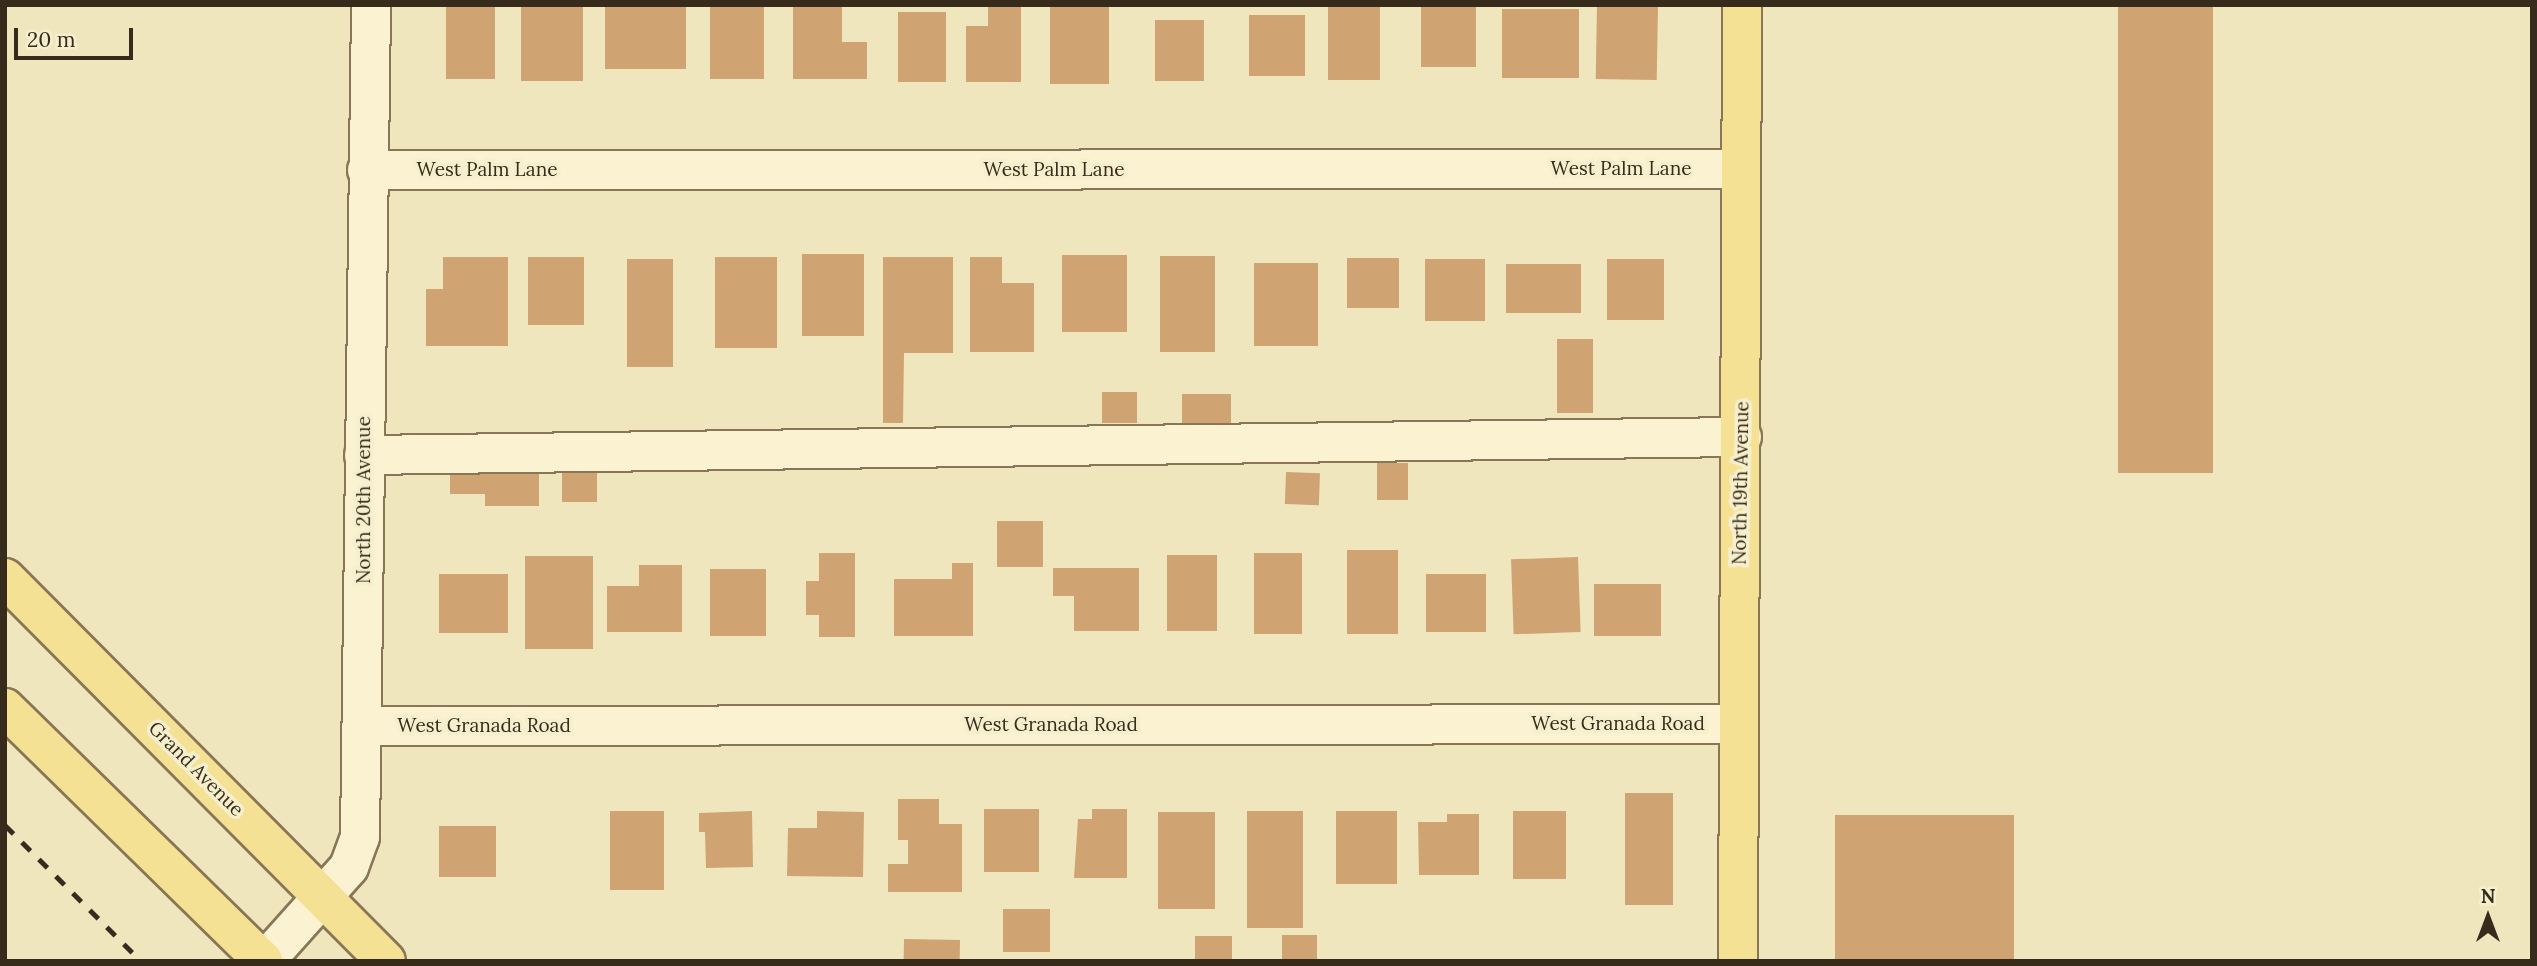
<!DOCTYPE html>
<html>
<head>
<meta charset="utf-8">
<style>
  body { margin:0 }
  #map { position:relative; width:2537px; height:966px; overflow:hidden; background:#efe6be; font-family:Lora,serif }
  div>[style] { position:absolute }
  [style*='--x'] { left:calc(var(--x)*1px); top:calc(var(--y)*1px); width:calc(var(--w)*1px); rotate:calc(var(--a)*1deg) }
  .building>* { inset:0; background:#cfa372; transform-origin:0 0 }
  .roads { filter:drop-shadow(2px 0 #887656) drop-shadow(-2px 0 #887656) drop-shadow(0 2px #887656) drop-shadow(0 -2px #887656) }
  .minor>* { height:38px; margin:-19px; padding:0 19px; transform-origin:19px; border-radius:19px; background:#faf2d1 }
  .major>* { height:38px; margin:-19px; padding:0 19px; transform-origin:19px; border-radius:19px; background:#f5e193 }
  .rail>* { height:5px; margin-top:-2.5px; transform-origin:0; background:repeating-linear-gradient(90deg,#372b1b 0 12px,transparent 0 24px) }
  span { translate:-50% -50%; white-space:nowrap; text-align:center; line-height:1.15; -webkit-text-stroke:7px #f6efcd; paint-order:stroke }
  .street-label { font-size:19px; color:#372b1b }
  .frame { position:absolute; inset:0; border:7px solid #372b1b; pointer-events:none }
  .north { position:absolute; left:2453px; top:882px; width:70px; height:70px; -webkit-text-stroke:5px #f6efcd; paint-order:stroke; rotate:0deg; font-size:19px; font-weight:700; line-height:28px; text-align:center; color:#372b1b }
  .north::after { content:''; display:block; margin:auto; width:24px; height:32px; background:#372b1b; clip-path:polygon(50% 0,100% 100%,50% 72%,0 100%) }
  .scale { position:absolute; left:14px; top:28px; width:119px; height:32px; box-sizing:border-box; border:4px solid #372b1b; border-top:0; padding-left:9px; font-size:21px; line-height:24px; white-space:nowrap; color:#372b1b; -webkit-text-stroke:5px #f6efcd; paint-order:stroke }
</style>
</head>
<body>
<div id="map">
  <div class="building">
    <div style="left:446px;top:5px;width:49px;height:74px"></div>
    <div style="left:521px;top:5px;width:62px;height:76px"></div>
    <div style="left:605px;top:5px;width:81px;height:64px"></div>
    <div style="left:710px;top:5px;width:54px;height:74px"></div>
    <div style="clip-path:polygon(793px 5px,842px 5px,842px 42px,867px 42px,867px 79px,793px 79px)"></div>
    <div style="clip-path:polygon(988px 5px,1021px 5px,1021px 82px,966px 82px,966px 26px,988px 26px)"></div>
    <div style="left:1050px;top:5px;width:59px;height:79px"></div>
    <div style="left:1328px;top:5px;width:52px;height:75px"></div>
    <div style="left:1597px;top:5px;width:61px;height:74px;rotate:1deg"></div>
    <div style="left:2118px;top:5px;width:95px;height:468px"></div>
    <div style="left:1421px;top:7px;width:55px;height:60px"></div>
    <div style="left:1502px;top:9px;width:77px;height:69px"></div>
    <div style="left:898px;top:12px;width:48px;height:70px"></div>
    <div style="left:1249px;top:15px;width:56px;height:61px"></div>
    <div style="left:1155px;top:20px;width:49px;height:61px"></div>
    <div style="left:802px;top:254px;width:62px;height:82px"></div>
    <div style="left:1062px;top:255px;width:65px;height:77px"></div>
    <div style="left:1160px;top:256px;width:55px;height:96px"></div>
    <div style="clip-path:polygon(443px 257px,508px 257px,508px 346px,426px 346px,426px 289px,443px 289px)"></div>
    <div style="left:528px;top:257px;width:56px;height:68px"></div>
    <div style="left:715px;top:257px;width:62px;height:91px"></div>
    <div style="clip-path:polygon(883px 257px,953px 257px,953px 353px,904px 353px,903px 423px,883px 423px)"></div>
    <div style="clip-path:polygon(970px 257px,1002px 257px,1002px 283px,1034px 283px,1034px 352px,970px 352px)"></div>
    <div style="left:1347px;top:258px;width:52px;height:50px"></div>
    <div style="left:627px;top:259px;width:46px;height:108px"></div>
    <div style="left:1425px;top:259px;width:60px;height:62px"></div>
    <div style="left:1607px;top:259px;width:57px;height:61px"></div>
    <div style="left:1254px;top:263px;width:64px;height:83px"></div>
    <div style="left:1506px;top:264px;width:75px;height:49px"></div>
    <div style="left:1557px;top:339px;width:36px;height:74px"></div>
    <div style="left:1102px;top:392px;width:35px;height:31px"></div>
    <div style="left:1182px;top:394px;width:49px;height:32px"></div>
    <div style="left:562px;top:459px;width:35px;height:43px"></div>
    <div style="clip-path:polygon(450px 462px,539px 462px,539px 506px,485px 506px,485px 494px,450px 494px)"></div>
    <div style="left:1377px;top:463px;width:31px;height:37px"></div>
    <div style="left:1286px;top:472px;width:34px;height:32px;rotate:2deg"></div>
    <div style="left:997px;top:521px;width:46px;height:46px"></div>
    <div style="left:1347px;top:550px;width:51px;height:84px"></div>
    <div style="clip-path:polygon(819px 553px,855px 553px,855px 637px,819px 637px,819px 615px,806px 615px,806px 581px,819px 581px)"></div>
    <div style="left:1254px;top:553px;width:48px;height:81px"></div>
    <div style="left:1167px;top:555px;width:50px;height:76px"></div>
    <div style="left:525px;top:556px;width:68px;height:93px"></div>
    <div style="left:1578px;top:557px;width:75px;height:67px;rotate:88deg"></div>
    <div style="clip-path:polygon(952px 563px,973px 563px,973px 636px,894px 636px,894px 579px,952px 579px)"></div>
    <div style="clip-path:polygon(639px 565px,682px 565px,682px 632px,607px 632px,607px 586px,639px 586px)"></div>
    <div style="clip-path:polygon(1053px 568px,1139px 568px,1139px 631px,1074px 631px,1074px 596px,1053px 596px)"></div>
    <div style="left:710px;top:569px;width:56px;height:67px"></div>
    <div style="left:439px;top:574px;width:69px;height:59px"></div>
    <div style="left:1426px;top:574px;width:60px;height:58px"></div>
    <div style="left:1594px;top:584px;width:67px;height:52px"></div>
    <div style="left:1625px;top:793px;width:48px;height:112px"></div>
    <div style="clip-path:polygon(898px 799px,939px 799px,939px 824px,962px 824px,962px 892px,888px 892px,888px 864px,908px 864px,908px 840px,898px 840px)"></div>
    <div style="left:984px;top:809px;width:55px;height:63px"></div>
    <div style="clip-path:polygon(1092px 809px,1127px 809px,1127px 878px,1074px 878px,1078px 819px,1092px 819px)"></div>
    <div style="left:610px;top:811px;width:54px;height:79px"></div>
    <div style="clip-path:polygon(752px 811px,753px 867px,706px 868px,705px 832px,699px 832px,699px 813px)"></div>
    <div style="clip-path:polygon(817px 811px,864px 812px,863px 877px,787px 876px,788px 828px,817px 828px)"></div>
    <div style="left:1247px;top:811px;width:56px;height:117px"></div>
    <div style="left:1336px;top:811px;width:61px;height:73px"></div>
    <div style="left:1513px;top:811px;width:53px;height:68px"></div>
    <div style="left:1158px;top:812px;width:57px;height:97px"></div>
    <div style="clip-path:polygon(1447px 814px,1479px 814px,1479px 875px,1419px 875px,1418px 822px,1447px 822px)"></div>
    <div style="left:1835px;top:815px;width:179px;height:146px"></div>
    <div style="left:439px;top:826px;width:57px;height:51px"></div>
    <div style="left:1003px;top:909px;width:47px;height:43px"></div>
    <div style="left:1282px;top:935px;width:35px;height:26px"></div>
    <div style="left:1195px;top:936px;width:37px;height:25px"></div>
    <div style="left:904px;top:939px;width:56px;height:22px;rotate:1deg"></div>
  </div>
  <div class="roads">
    <div class="minor">
      <div style="--x:367;--y:170;--w:1374;--a:-0.04"></div>
      <div style="--x:364;--y:455;--w:1378;--a:-0.75"></div>
      <div style="--x:363;--y:726;--w:1375;--a:-0.08"></div>
      <div style="--x:265;--y:961;--w:126;--a:-48.2"></div>
      <div style="--x:349;--y:867;--w:32;--a:-70"></div>
      <div style="--x:360;--y:837;--w:832;--a:-89.24"></div>
    </div>
    <div class="major">
      <div style="--x:5;--y:578;--w:540;--a:45.15"></div>
      <div style="--x:5;--y:708;--w:361;--a:44.4"></div>
      <div style="--x:1738;--y:961;--w:956;--a:-89.76"></div>
    </div>
  </div>
  <div class="rail">
    <div style="--x:5;--y:825;--w:192;--a:45"></div>
  </div>
  <div class="street-label">
    <span style="left:1621px;top:169px">West Palm Lane</span>
    <span style="left:487px;top:170px">West Palm Lane</span>
    <span style="left:1054px;top:170px">West Palm Lane</span>
    <span style="left:1741px;top:483px;rotate:-89deg">North 19th Avenue</span>
    <span style="left:364px;top:500px;rotate:-90deg">North 20th Avenue</span>
    <span style="left:1618px;top:724px">West Granada Road</span>
    <span style="left:1051px;top:725px">West Granada Road</span>
    <span style="left:484px;top:726px">West Granada Road</span>
    <span style="left:196px;top:769px;rotate:45deg">Grand Avenue</span>
  </div>
  <div class="frame"></div>
  <div class="north">N</div>
  <div class="scale">20 m</div>
</div>
</body>
</html>
